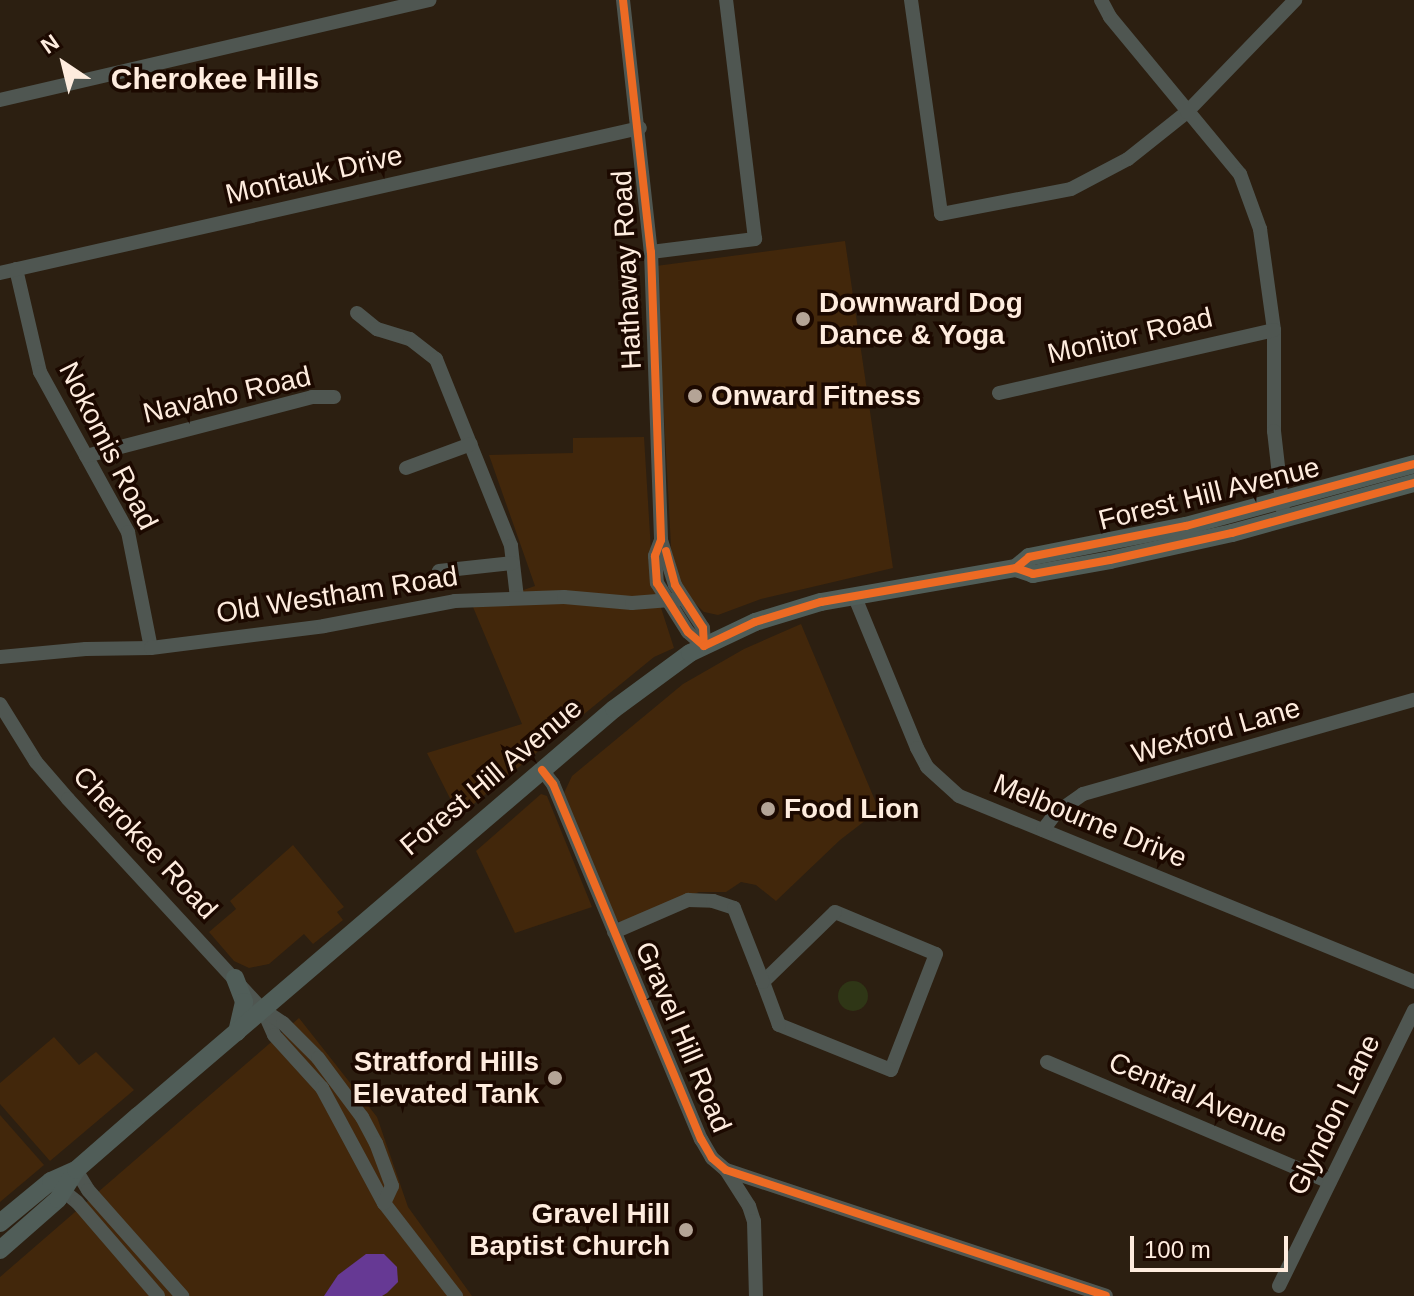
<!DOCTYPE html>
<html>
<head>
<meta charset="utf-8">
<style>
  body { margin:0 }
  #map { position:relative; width:1414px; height:1296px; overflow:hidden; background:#2c1f11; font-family:Helvetica,sans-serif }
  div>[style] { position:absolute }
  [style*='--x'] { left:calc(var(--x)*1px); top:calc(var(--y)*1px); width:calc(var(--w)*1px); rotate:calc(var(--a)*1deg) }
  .built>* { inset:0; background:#42270b }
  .green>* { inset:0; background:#2f3616 }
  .round { border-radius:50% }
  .water>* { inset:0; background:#663994 }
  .minor>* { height:14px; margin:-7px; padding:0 7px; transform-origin:7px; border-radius:7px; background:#4f5651 }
  .major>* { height:18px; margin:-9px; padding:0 9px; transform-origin:9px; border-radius:9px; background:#505d58 }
  .cycleway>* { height:8px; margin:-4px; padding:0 4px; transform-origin:4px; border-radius:4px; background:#ed6a23 }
  .dots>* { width:22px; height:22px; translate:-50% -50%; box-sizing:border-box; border:4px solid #1c0900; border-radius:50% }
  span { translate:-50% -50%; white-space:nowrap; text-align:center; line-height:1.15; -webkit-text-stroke:7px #1c0900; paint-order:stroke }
  .street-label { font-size:28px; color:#feecde }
  .poi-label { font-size:28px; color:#feecde; font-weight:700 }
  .left { translate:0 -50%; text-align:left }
  .right { translate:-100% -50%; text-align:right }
  .neighbourhood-label { font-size:30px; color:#feecde; font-weight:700 }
  .north { position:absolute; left:24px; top:24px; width:80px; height:80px; -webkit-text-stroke:6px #1c0900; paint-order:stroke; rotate:325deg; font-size:22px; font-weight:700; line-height:32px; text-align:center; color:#feecde }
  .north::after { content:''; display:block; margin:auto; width:28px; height:36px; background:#feecde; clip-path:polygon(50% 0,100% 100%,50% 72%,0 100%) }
  .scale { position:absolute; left:1130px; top:1236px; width:158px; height:36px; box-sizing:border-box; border:4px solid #feecde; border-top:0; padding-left:10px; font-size:24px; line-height:28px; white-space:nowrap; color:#feecde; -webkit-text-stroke:6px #1c0900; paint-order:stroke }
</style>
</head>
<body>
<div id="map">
  <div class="built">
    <div style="clip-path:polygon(845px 241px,893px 568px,761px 599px,718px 615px,704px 612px,685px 594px,672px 565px,656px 266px)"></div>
    <div style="clip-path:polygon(644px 437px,653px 583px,674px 648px,654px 657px,459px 816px,427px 753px,522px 724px,473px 607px,535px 586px,489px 455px,573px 453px,573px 438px)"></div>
    <div style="clip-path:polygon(801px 624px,879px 810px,840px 840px,776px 901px,756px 885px,741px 882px,726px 892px,699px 892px,620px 922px,614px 918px,564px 793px,572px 776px,683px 684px,744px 649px)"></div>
    <div style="clip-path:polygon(541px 794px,547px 796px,592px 907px,515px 933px,476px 851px)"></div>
    <div style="clip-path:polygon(293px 845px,344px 907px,337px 912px,343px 920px,313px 944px,304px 934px,269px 964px,249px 968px,234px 961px,209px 932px,236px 909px,230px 901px)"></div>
    <div style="clip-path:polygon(299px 1018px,377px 1117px,408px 1207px,472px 1296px,0 1296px,0 1277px)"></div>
    <div style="clip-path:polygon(54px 1037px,79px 1065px,96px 1052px,134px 1090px,50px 1161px,0 1104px,0 1083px)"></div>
    <div style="clip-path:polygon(0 1115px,44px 1165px,0 1202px)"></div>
  </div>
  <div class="green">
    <div class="round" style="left:838px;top:981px;width:30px;height:30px"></div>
  </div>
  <div class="water">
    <div style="clip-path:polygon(366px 1254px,384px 1254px,397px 1267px,398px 1282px,387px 1293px,382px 1296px,324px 1296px,338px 1275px)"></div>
  </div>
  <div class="minor">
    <div style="--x:623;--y:0;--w:254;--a:83.7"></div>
    <div style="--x:651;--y:252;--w:288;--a:88"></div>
    <div style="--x:661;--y:540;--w:17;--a:111"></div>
    <div style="--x:655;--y:556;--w:27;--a:86"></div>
    <div style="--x:657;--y:583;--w:58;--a:57.7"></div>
    <div style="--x:688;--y:632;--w:21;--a:41"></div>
    <div style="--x:911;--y:0;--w:216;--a:82"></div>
    <div style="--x:941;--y:214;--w:132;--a:-10.9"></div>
    <div style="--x:1071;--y:189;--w:64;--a:-27.8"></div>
    <div style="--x:1128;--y:159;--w:75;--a:-38.5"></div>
    <div style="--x:1187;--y:112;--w:156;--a:-46"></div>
    <div style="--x:1101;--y:0;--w:19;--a:62"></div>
    <div style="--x:1110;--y:17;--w:204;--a:50.4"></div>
    <div style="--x:1240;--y:174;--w:59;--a:70"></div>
    <div style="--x:1260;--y:229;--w:102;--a:82.1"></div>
    <div style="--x:1274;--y:330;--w:101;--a:90"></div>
    <div style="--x:1274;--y:431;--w:80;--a:83.5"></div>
    <div style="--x:0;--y:100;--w:441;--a:-13.1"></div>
    <div style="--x:651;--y:252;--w:105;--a:-7.1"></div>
    <div style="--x:755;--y:239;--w:241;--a:-96.9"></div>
    <div style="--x:16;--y:269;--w:106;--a:76.9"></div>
    <div style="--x:40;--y:372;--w:183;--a:61.2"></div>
    <div style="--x:128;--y:532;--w:118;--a:78.8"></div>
    <div style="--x:0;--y:273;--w:656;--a:-12.77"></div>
    <div style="--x:357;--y:313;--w:26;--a:39"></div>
    <div style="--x:377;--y:329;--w:34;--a:17"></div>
    <div style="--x:410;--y:339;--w:33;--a:38"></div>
    <div style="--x:436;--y:359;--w:201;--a:68.1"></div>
    <div style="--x:511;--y:546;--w:52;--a:83.4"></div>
    <div style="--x:999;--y:393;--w:282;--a:-12.9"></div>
    <div style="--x:86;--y:456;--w:234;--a:-14.6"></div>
    <div style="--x:312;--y:397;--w:22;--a:0"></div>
    <div style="--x:406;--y:468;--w:69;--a:-20.3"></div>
    <div style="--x:661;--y:540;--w:47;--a:72.7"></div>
    <div style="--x:675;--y:585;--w:51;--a:56.9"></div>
    <div style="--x:703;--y:628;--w:18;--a:87"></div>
    <div style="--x:439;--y:571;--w:74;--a:-6.2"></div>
    <div style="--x:854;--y:595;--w:165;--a:67.6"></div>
    <div style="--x:917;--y:748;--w:21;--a:62"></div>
    <div style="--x:927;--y:767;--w:43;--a:42.2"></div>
    <div style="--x:959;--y:796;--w:492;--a:22.2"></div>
    <div style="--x:0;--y:657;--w:86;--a:-5.3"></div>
    <div style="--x:86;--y:649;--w:65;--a:-0.9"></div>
    <div style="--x:151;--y:648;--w:174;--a:-7.2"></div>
    <div style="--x:324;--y:626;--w:133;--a:-10.8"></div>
    <div style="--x:455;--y:601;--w:109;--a:-2.1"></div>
    <div style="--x:564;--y:597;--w:68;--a:5"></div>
    <div style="--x:632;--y:603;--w:51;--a:-4.5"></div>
    <div style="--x:0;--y:704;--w:68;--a:58.2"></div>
    <div style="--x:36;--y:762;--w:49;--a:49.1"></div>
    <div style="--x:68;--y:799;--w:287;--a:47.3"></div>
    <div style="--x:263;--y:1010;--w:27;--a:66"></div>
    <div style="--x:274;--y:1035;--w:72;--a:47.8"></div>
    <div style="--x:322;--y:1088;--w:131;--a:61.7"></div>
    <div style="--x:384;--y:1203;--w:118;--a:52.3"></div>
    <div style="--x:542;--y:770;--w:18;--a:52"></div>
    <div style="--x:553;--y:784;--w:385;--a:67.4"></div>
    <div style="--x:701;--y:1139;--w:22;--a:60"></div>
    <div style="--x:712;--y:1158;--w:18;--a:41"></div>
    <div style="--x:726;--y:1170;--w:400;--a:18.3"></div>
    <div style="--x:1043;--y:830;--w:21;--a:-53"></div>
    <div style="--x:1056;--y:813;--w:33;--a:-35"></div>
    <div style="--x:1083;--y:794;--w:344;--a:-15.9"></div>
    <div style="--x:835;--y:912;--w:109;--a:22.6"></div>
    <div style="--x:936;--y:954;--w:124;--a:111.2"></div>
    <div style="--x:891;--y:1070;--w:121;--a:-158.1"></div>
    <div style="--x:779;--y:1025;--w:46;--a:-110.4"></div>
    <div style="--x:763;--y:982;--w:100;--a:-44.2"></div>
    <div style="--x:614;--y:932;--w:81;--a:-23.4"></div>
    <div style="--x:688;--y:900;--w:25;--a:2"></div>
    <div style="--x:713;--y:901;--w:22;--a:18"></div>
    <div style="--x:734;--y:908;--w:79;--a:68.6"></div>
    <div style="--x:265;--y:1011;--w:22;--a:34"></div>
    <div style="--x:283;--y:1023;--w:49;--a:45"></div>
    <div style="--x:318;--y:1058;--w:74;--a:53.3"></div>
    <div style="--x:362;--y:1117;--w:30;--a:62"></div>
    <div style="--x:376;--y:1143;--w:46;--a:69.6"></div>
    <div style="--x:392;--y:1186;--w:19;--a:115"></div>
    <div style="--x:1047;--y:1062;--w:307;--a:23"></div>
    <div style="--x:76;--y:1170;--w:23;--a:59"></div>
    <div style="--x:88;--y:1190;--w:142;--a:48.4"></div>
    <div style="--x:726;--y:1170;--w:43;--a:57.4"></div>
    <div style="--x:749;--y:1206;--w:16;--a:72"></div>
    <div style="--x:754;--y:1221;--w:75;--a:88.5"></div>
    <div style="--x:56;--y:1185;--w:27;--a:39"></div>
    <div style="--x:77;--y:1202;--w:124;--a:49.2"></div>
    <div style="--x:1279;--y:1286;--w:307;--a:-63.9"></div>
  </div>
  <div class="major">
    <div style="--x:1016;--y:568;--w:17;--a:-40"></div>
    <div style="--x:1029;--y:557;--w:160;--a:-11.2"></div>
    <div style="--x:1186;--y:526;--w:236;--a:-15.2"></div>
    <div style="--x:235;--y:978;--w:26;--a:69"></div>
    <div style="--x:244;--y:1002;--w:31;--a:103"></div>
    <div style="--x:0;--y:1223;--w:66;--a:-39.5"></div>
    <div style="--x:51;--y:1181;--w:27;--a:-24"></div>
    <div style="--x:0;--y:1250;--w:77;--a:-41.3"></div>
    <div style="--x:58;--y:1199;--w:34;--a:-58"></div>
    <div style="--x:76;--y:1170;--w:82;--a:-41.1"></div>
    <div style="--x:138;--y:1116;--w:626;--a:-40.53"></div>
    <div style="--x:614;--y:709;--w:94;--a:-36.4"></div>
    <div style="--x:690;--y:653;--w:72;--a:-25.5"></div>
    <div style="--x:755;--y:622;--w:69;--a:-16.9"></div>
    <div style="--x:821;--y:602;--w:198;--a:-9.9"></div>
    <div style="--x:1016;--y:568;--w:18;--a:19"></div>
    <div style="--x:1033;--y:574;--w:78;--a:-10.3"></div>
    <div style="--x:1110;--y:560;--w:125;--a:-12.5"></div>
    <div style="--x:1232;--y:533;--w:189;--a:-15.4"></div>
  </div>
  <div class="cycleway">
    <div style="--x:623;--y:0;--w:254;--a:83.7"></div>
    <div style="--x:651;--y:252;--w:288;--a:88"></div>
    <div style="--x:661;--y:540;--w:17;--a:111"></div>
    <div style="--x:655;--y:556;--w:27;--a:86"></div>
    <div style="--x:657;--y:583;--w:58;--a:57.7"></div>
    <div style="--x:688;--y:632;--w:21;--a:41"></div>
    <div style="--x:666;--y:551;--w:35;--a:75"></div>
    <div style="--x:675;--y:585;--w:51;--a:56.9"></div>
    <div style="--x:703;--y:628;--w:18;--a:87"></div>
    <div style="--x:1016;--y:568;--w:17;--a:-40"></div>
    <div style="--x:1029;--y:557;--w:160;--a:-11.2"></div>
    <div style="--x:1186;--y:526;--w:236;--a:-15.2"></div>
    <div style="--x:704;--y:646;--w:56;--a:-25.2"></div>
    <div style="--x:755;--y:622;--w:69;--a:-16.9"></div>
    <div style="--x:821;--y:602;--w:198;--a:-9.9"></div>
    <div style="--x:1016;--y:568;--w:18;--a:19"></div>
    <div style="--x:1033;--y:574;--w:78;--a:-10.3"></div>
    <div style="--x:1110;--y:560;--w:125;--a:-12.5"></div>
    <div style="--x:1232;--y:533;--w:189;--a:-15.4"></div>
    <div style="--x:542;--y:770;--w:18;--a:52"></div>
    <div style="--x:553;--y:784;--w:385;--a:67.4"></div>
    <div style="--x:701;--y:1139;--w:22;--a:60"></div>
    <div style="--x:712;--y:1158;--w:18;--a:41"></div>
    <div style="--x:726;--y:1170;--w:400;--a:18.3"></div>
  </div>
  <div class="dots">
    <div style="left:803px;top:319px;background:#b4a496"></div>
    <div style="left:695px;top:396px;background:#b4a496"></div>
    <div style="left:768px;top:809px;background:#b4a496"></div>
    <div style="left:555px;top:1078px;background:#b4a496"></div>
    <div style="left:686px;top:1230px;background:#b4a496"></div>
  </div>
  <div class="street-label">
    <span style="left:314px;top:175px;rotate:-13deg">Montauk Drive</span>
    <span style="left:627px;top:270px;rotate:-93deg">Hathaway Road</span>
    <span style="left:1130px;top:336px;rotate:-13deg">Monitor Road</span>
    <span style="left:227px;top:395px;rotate:-13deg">Navaho Road</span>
    <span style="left:108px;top:446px;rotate:63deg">Nokomis Road</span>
    <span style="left:1209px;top:494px;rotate:-14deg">Forest Hill Avenue</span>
    <span style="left:337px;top:595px;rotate:-9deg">Old Westham Road</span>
    <span style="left:1216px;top:731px;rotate:-16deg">Wexford Lane</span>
    <span style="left:491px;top:777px;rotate:-40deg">Forest Hill Avenue</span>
    <span style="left:1090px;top:821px;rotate:22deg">Melbourne Drive</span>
    <span style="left:145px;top:843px;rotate:47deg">Cherokee Road</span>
    <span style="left:683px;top:1037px;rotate:67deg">Gravel Hill Road</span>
    <span style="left:1198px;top:1098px;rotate:23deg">Central Avenue</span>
    <span style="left:1334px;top:1115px;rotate:-64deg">Glyndon Lane</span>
  </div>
  <div class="poi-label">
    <span class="left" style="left:819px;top:319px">Downward Dog<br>Dance &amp; Yoga</span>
    <span class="left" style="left:711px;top:396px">Onward Fitness</span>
    <span class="left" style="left:784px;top:809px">Food Lion</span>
    <span class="right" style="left:539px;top:1078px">Stratford Hills<br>Elevated Tank</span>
    <span class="right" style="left:670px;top:1230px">Gravel Hill<br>Baptist Church</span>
  </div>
  <div class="neighbourhood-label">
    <span style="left:215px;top:79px">Cherokee Hills</span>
  </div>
  <div class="north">N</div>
  <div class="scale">100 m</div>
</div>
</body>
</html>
